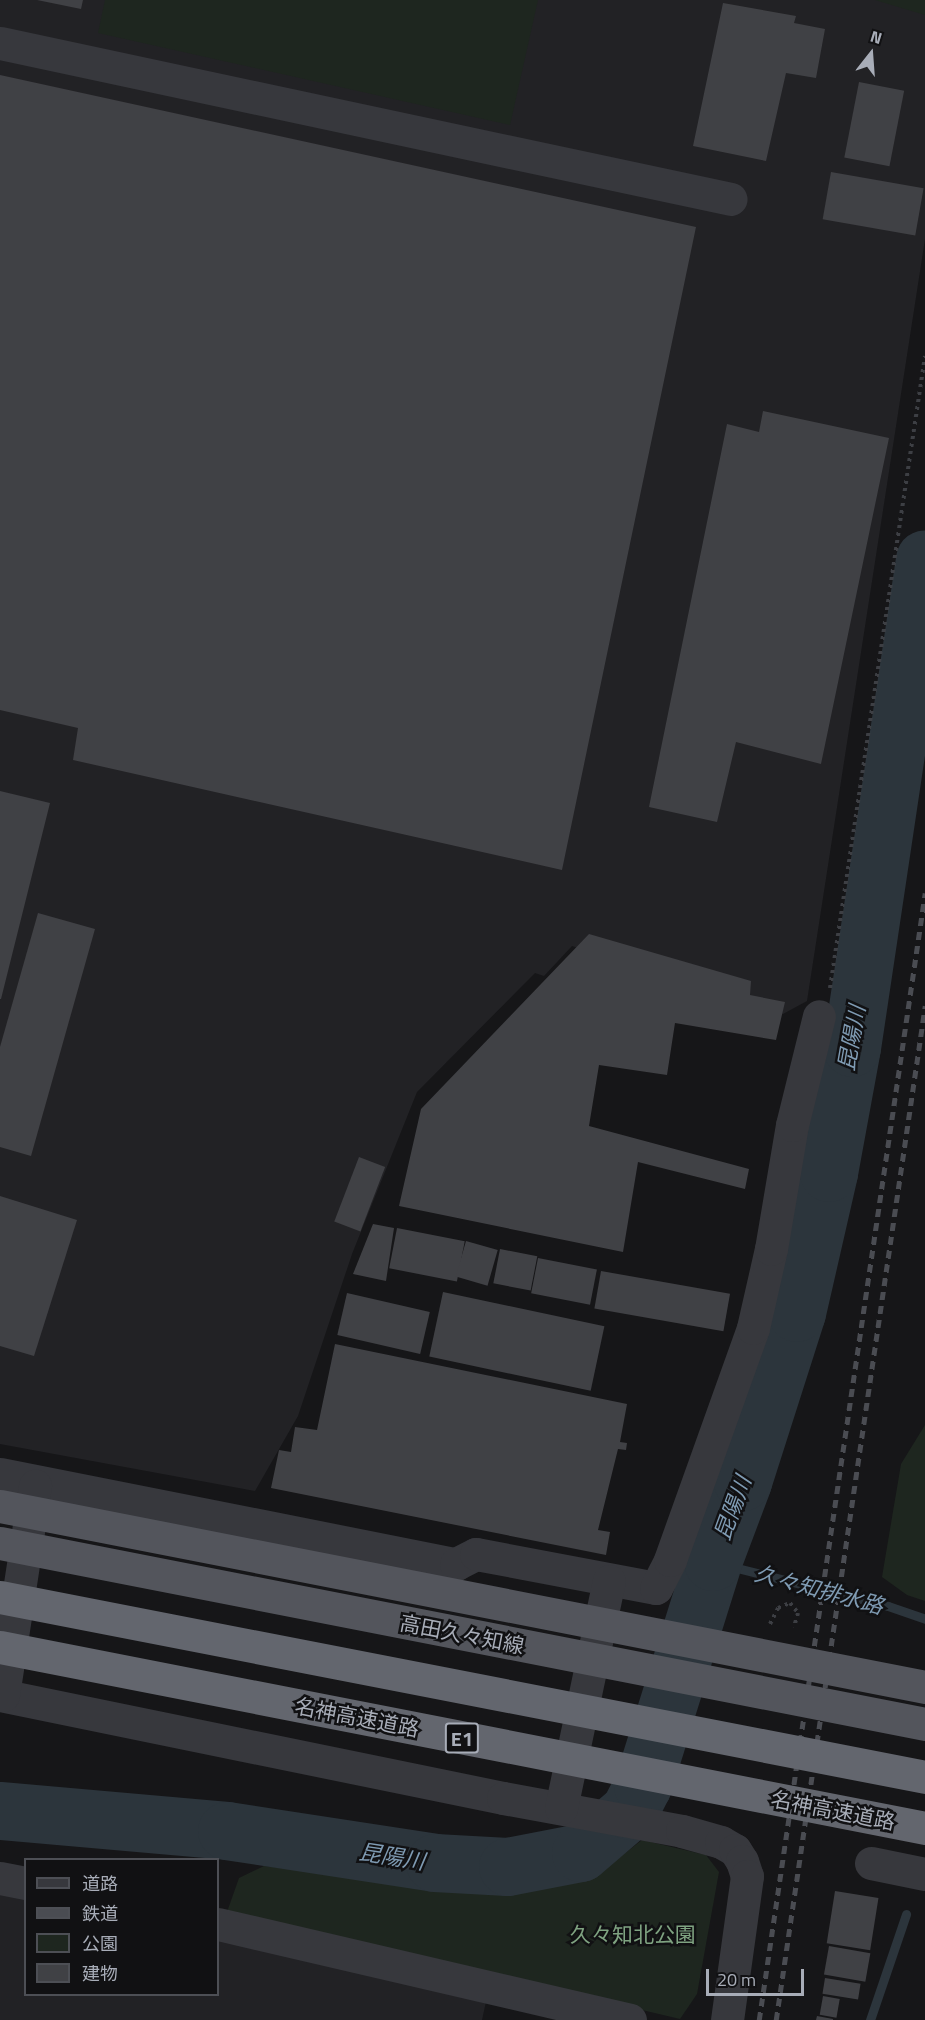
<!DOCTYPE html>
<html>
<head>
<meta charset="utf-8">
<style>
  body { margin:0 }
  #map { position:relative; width:925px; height:2020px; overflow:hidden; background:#161618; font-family:"Titillium Web","Noto Sans JP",sans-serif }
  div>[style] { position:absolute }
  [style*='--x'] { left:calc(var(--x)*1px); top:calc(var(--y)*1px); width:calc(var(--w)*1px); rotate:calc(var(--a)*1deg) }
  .built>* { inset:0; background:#222225 }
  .green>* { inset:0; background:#1e261f }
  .stream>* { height:9px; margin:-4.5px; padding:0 4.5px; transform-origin:4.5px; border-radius:4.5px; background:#2c353c }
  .river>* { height:58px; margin:-29px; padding:0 29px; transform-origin:29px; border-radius:29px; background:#2c353c }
  .building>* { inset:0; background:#404145; transform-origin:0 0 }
  .path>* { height:4px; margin-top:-2px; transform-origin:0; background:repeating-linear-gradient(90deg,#3d3f44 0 3px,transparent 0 7.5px) }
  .minor>* { height:33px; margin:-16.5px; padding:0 16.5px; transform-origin:16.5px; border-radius:16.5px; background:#37383d }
  .rail>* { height:4.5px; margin-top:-2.25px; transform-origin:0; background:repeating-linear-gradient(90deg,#4a4c52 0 8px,transparent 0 14px) }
  .major-bridge>* { height:33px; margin:-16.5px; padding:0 16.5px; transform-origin:16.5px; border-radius:16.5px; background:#53555c }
  .highway-bridge>* { height:33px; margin:-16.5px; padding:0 16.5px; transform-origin:16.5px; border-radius:16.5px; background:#63666e }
  span { translate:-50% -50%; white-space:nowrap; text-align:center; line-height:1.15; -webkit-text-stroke:5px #111113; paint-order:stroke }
  .shield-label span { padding:2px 4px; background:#111113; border:2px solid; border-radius:4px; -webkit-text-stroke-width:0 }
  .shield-label { font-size:20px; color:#a8adb8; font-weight:700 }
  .street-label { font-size:21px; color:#a8adb8 }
  .park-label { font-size:21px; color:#7fa381 }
  .water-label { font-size:22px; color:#7f9bb3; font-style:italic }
  .legend { position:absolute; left:24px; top:1858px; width:195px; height:138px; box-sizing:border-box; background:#111113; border:2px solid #4d4f55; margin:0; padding:8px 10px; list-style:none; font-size:18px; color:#a8adb8 }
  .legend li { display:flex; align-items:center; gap:12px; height:30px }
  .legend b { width:30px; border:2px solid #4d4f55 }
  .north { position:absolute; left:841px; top:24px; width:60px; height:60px; -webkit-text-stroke:4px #111113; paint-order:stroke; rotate:17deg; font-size:16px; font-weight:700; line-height:24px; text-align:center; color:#a8adb8 }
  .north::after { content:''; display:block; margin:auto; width:21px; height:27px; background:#a8adb8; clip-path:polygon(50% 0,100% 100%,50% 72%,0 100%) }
  .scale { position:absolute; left:706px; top:1969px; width:98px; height:27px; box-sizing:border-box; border:3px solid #a8adb8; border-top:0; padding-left:8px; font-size:18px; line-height:21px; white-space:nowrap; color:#a8adb8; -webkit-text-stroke:4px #111113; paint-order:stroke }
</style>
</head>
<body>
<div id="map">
  <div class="built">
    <div style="clip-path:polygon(0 0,925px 0,925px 239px,807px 1001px,783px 1014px,572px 946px,544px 976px,535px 973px,417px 1092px,352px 1254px,298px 1416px,255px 1491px,0 1444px)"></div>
    <div style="clip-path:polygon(0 1879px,25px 1885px,26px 1994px,218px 1994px,218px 1928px,489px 1988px,482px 2020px,0 2020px)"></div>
  </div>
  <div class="green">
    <div style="clip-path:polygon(105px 0,538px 0,510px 125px,98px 33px)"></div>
    <div style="clip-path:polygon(875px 0,925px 0,925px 15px)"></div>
    <div style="clip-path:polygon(925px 1425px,925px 1601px,907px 1595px,882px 1577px,901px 1464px)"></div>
    <div style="clip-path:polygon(642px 1840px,706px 1855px,719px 1872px,697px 1994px,680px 2019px,227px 1912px,239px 1878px,264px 1866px,489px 1889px,534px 1889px,583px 1877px,615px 1861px)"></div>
  </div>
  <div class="stream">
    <div style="--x:713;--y:1562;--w:180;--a:14.1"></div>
    <div style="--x:888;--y:1606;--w:39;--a:19"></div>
    <div style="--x:870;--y:2020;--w:112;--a:-71.2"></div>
  </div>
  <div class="river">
    <div style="--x:0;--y:1811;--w:228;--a:5"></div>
    <div style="--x:227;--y:1831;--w:210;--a:8.7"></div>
    <div style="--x:435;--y:1863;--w:73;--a:3.1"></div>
    <div style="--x:508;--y:1867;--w:74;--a:-10.9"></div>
    <div style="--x:581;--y:1853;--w:65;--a:-40.6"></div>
    <div style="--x:630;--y:1811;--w:28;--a:-63"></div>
    <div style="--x:643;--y:1786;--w:235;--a:-72.6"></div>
    <div style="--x:713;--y:1562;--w:85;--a:-69.4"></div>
    <div style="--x:743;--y:1482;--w:177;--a:-72.3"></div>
    <div style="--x:797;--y:1313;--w:144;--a:-77.1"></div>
    <div style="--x:829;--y:1173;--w:127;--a:-79.6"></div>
    <div style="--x:852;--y:1048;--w:494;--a:-81.5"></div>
  </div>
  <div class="building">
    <div style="clip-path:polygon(37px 0,83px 0,81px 9px)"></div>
    <div style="clip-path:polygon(723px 3px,796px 16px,794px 23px,825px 29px,816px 78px,786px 73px,766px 161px,693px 146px)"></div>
    <div style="clip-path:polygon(0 75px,696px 227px,562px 870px,73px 760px,78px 728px,0 710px)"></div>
    <div style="left:859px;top:82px;width:46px;height:77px;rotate:11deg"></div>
    <div style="left:831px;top:172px;width:94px;height:48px;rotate:10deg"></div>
    <div style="clip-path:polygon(763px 411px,889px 438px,821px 764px,736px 742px,717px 822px,649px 807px,727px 424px,759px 432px)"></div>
    <div style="clip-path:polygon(0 791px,50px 803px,1px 999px,0 999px)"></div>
    <div style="clip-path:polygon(38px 913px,95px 929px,31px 1156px,0 1147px,0 1047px)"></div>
    <div style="clip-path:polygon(589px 934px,751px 981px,750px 995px,785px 1002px,776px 1040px,675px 1023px,667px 1075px,599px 1065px,589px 1126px,749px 1169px,745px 1189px,638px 1162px,623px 1252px,399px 1206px,421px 1109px)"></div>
    <div style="left:359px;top:1157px;width:28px;height:69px;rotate:21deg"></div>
    <div style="clip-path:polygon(0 1196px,77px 1220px,34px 1356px,0 1346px)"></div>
    <div style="clip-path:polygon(373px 1224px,394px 1228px,386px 1281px,353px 1274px)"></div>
    <div style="left:397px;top:1228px;width:69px;height:41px;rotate:11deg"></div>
    <div style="left:466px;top:1241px;width:33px;height:37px;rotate:16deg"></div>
    <div style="left:500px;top:1249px;width:38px;height:35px;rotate:11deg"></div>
    <div style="left:538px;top:1258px;width:60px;height:36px;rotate:11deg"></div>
    <div style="left:601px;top:1271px;width:131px;height:38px;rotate:10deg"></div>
    <div style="left:443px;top:1292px;width:165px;height:66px;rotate:12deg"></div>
    <div style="left:347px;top:1293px;width:85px;height:43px;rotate:13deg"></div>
    <div style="clip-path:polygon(335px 1344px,627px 1404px,620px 1442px,627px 1443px,626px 1450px,618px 1449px,598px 1530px,610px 1532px,606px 1555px,271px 1488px,279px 1450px,291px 1452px,295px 1427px,317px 1430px)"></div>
    <div style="left:835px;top:1891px;width:44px;height:53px;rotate:9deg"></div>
    <div style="left:829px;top:1946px;width:42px;height:29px;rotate:10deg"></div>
    <div style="left:825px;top:1978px;width:36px;height:16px;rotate:9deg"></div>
    <div style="left:823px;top:1996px;width:17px;height:19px;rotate:10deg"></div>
    <div style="clip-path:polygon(817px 2016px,833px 2019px,833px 2020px,816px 2020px)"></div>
  </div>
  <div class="path">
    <div style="--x:830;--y:988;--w:639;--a:-81.45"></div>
    <div style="--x:770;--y:1624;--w:18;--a:-63"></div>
    <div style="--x:778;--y:1608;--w:13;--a:-23"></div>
    <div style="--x:790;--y:1603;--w:13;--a:51"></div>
    <div style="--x:798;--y:1613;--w:15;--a:106"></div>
  </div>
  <div class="minor">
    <div style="--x:0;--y:43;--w:747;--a:12.05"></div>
    <div style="--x:0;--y:1474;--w:465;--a:11.2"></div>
    <div style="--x:456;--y:1564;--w:22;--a:-27"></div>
    <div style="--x:476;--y:1554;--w:183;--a:10.7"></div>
    <div style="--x:656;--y:1588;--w:31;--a:-63"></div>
    <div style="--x:670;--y:1560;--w:246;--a:-70.3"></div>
    <div style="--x:753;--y:1328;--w:81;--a:-77.2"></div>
    <div style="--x:771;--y:1249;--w:126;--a:-80.4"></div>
    <div style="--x:792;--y:1125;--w:112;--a:-76.1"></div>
    <div style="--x:0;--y:1695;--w:513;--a:11.57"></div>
    <div style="--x:503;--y:1798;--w:182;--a:10.4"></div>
    <div style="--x:682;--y:1831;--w:41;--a:15.8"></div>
    <div style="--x:721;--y:1842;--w:16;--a:30"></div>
    <div style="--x:735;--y:1850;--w:13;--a:58"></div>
    <div style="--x:742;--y:1861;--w:16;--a:72"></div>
    <div style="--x:747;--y:1876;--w:145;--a:97.9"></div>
    <div style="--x:3;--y:1695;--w:212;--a:-81.3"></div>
    <div style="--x:561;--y:1808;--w:232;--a:-78.1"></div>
    <div style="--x:871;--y:1863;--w:55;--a:11.5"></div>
    <div style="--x:0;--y:1878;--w:26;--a:11"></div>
    <div style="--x:218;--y:1924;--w:423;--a:13.1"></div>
  </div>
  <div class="rail">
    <div style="--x:759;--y:2020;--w:1139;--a:-81.62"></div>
    <div style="--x:776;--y:2020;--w:1025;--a:-81.64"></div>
  </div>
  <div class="major-bridge">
    <div style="--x:0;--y:1506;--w:943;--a:11.07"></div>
    <div style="--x:0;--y:1543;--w:943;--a:11.07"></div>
  </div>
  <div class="highway-bridge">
    <div style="--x:0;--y:1597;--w:942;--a:11.01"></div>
    <div style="--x:0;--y:1647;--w:943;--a:11.07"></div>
  </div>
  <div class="shield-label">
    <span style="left:462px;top:1738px">E1</span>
  </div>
  <div class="street-label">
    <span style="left:462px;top:1634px;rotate:11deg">高田久々知線</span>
    <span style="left:357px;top:1717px;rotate:11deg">名神高速道路</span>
    <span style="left:833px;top:1810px;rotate:11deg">名神高速道路</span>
  </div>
  <div class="park-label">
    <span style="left:633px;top:1934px">久々知北公園</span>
  </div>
  <div class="water-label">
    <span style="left:852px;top:1038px;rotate:-80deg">昆陽川</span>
    <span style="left:733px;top:1508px;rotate:-70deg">昆陽川</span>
    <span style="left:819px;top:1590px;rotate:15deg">久々知排水路</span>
    <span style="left:392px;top:1857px;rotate:9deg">昆陽川</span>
  </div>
  <ul class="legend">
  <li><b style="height:8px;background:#37383d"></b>道路</li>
  <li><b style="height:8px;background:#4a4c52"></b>鉄道</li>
  <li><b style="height:16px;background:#1e261f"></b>公園</li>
  <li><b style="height:16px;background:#404145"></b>建物</li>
  </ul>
  <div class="north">N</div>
  <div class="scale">20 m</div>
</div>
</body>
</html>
